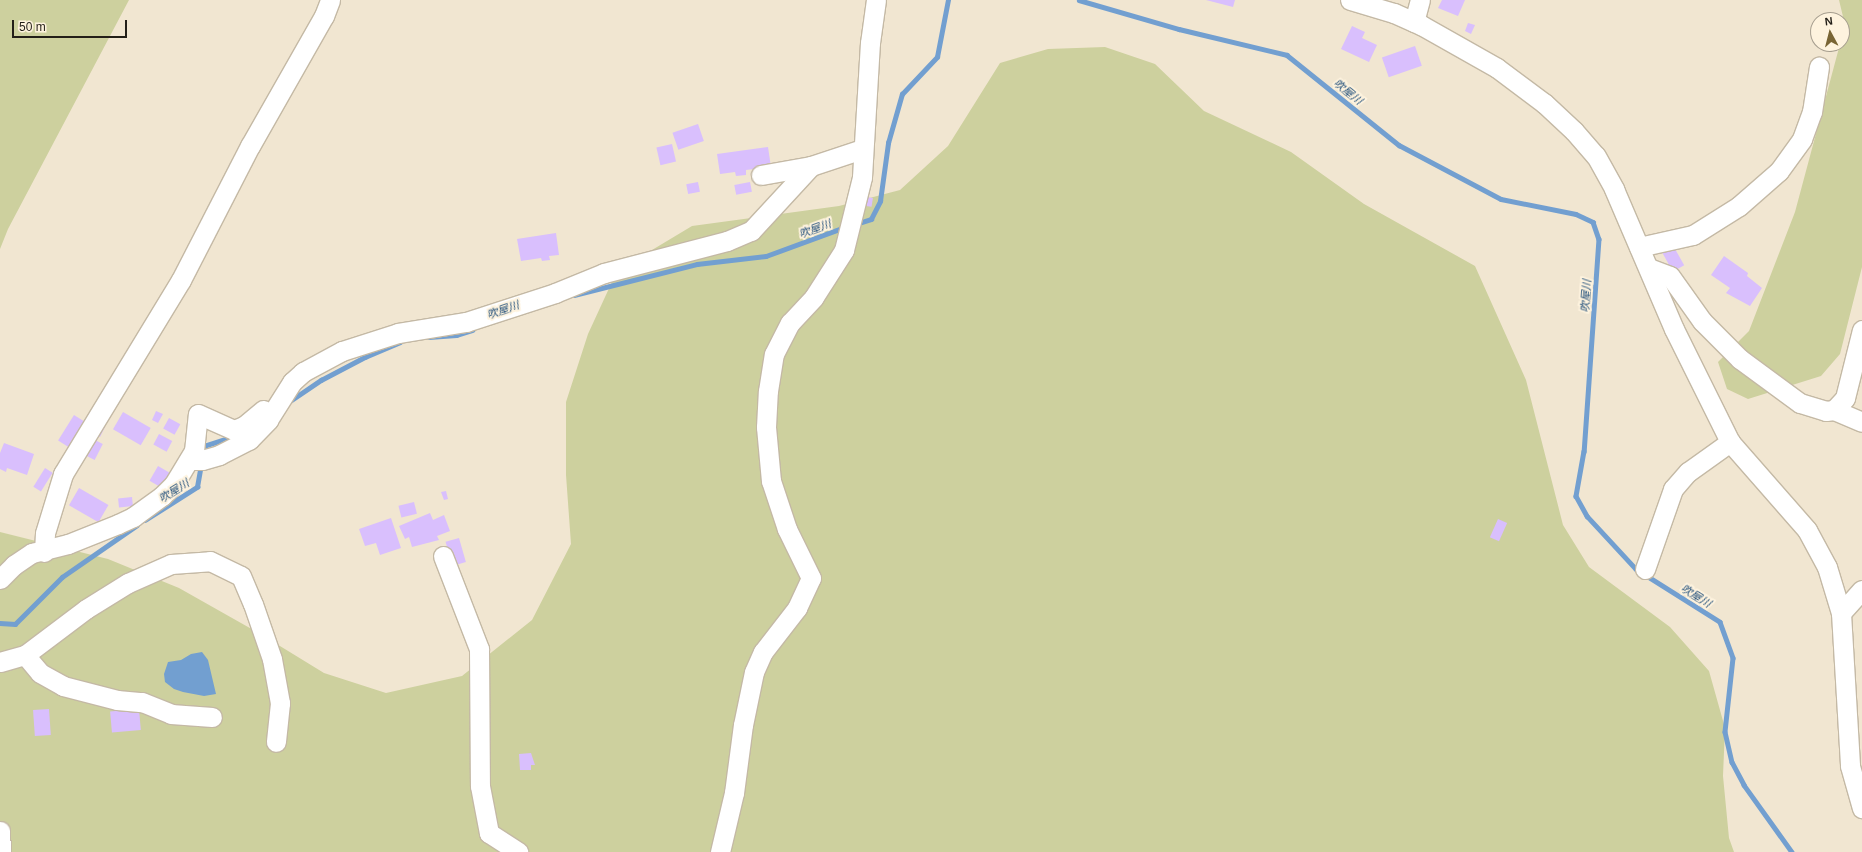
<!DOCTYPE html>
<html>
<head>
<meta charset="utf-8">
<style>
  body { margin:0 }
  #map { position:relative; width:1862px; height:852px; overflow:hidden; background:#f1e6d1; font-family:Helvetica,"Noto Sans JP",sans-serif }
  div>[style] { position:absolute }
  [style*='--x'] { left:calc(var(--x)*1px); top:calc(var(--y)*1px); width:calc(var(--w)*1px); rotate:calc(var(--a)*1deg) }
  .green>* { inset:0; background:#cdd09e }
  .water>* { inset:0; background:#729fd0 }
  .stream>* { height:4.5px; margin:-2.25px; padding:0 2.25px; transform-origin:2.25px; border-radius:2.25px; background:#729fd0 }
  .building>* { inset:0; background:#d9bffd; transform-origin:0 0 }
  .roads { filter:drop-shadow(1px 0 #c4b9a5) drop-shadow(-1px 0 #c4b9a5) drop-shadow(0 1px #c4b9a5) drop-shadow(0 -1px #c4b9a5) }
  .minor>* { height:19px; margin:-9.5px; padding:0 9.5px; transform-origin:9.5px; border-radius:9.5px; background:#fff }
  span { translate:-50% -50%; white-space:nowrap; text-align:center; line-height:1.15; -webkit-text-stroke:4px #fef3de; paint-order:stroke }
  .water-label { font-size:11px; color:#194977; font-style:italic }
  .north { position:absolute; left:1810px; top:12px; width:40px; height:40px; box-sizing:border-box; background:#fef3de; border:1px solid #a69e8f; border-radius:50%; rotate:353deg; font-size:11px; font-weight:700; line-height:16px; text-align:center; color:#231f18 }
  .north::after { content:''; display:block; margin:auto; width:14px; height:18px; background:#796534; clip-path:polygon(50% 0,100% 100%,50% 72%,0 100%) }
  .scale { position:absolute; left:12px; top:20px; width:115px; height:18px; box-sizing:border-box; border:2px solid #231f18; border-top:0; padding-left:5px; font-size:12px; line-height:14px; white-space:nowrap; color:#231f18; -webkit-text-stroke:3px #fef3de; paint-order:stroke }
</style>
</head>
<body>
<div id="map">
  <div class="green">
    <div style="clip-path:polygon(0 0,129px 0,8px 229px,0 249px)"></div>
    <div style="clip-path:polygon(1839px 0,1862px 0,1862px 267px,1840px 354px,1821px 376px,1748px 399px,1727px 389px,1718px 362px,1749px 331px,1795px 212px,1840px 44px,1842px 44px,1845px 25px)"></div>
    <div style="clip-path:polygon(1105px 47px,1155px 64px,1204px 111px,1291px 152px,1364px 204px,1475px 266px,1526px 380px,1563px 525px,1589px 567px,1670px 627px,1709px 671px,1725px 728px,1723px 776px,1729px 838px,1734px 852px,0 852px,0 532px,108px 559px,179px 588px,262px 635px,324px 673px,386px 693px,462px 676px,532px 620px,571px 544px,566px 475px,566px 402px,588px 334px,617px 271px,692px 226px,839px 206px,900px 190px,948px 146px,1000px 63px,1048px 49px)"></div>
  </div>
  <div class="water">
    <div style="clip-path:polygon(202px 652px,208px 660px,216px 694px,204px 696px,183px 692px,174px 689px,165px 682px,164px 674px,168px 662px,181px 660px,191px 654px)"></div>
  </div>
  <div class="stream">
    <div style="--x:1079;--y:0;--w:104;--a:16.2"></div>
    <div style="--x:1179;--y:29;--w:111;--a:13.5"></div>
    <div style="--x:1287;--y:55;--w:144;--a:38.8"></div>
    <div style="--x:1399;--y:145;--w:115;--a:27.9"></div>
    <div style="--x:1501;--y:199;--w:76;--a:11.3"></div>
    <div style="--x:1576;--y:214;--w:19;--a:25"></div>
    <div style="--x:1593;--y:222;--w:18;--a:71"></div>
    <div style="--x:1599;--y:239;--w:213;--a:94"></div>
    <div style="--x:1584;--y:451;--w:46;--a:100.1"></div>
    <div style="--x:1576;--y:496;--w:23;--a:61"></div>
    <div style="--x:1587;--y:516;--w:72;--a:47.2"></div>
    <div style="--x:1636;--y:569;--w:99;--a:32.2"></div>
    <div style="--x:1720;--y:622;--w:38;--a:70"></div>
    <div style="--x:1733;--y:658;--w:74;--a:96.2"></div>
    <div style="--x:1725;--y:732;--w:31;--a:77"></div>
    <div style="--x:1732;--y:762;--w:26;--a:62"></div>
    <div style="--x:1744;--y:785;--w:82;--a:54.4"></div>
    <div style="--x:856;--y:224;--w:16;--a:-18"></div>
    <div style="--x:871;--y:219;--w:20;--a:-63"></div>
    <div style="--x:880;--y:201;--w:59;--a:-82.1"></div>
    <div style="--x:888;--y:143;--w:51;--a:-74.1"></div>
    <div style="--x:902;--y:94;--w:51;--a:-46.6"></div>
    <div style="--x:937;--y:57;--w:58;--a:-79.1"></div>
    <div style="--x:574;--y:295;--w:127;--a:-14.1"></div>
    <div style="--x:697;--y:264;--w:69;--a:-6.6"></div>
    <div style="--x:766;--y:256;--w:84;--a:-20.2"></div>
    <div style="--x:429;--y:337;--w:27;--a:-4"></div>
    <div style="--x:456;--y:335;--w:17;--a:-17"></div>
    <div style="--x:287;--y:403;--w:41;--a:-34.1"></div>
    <div style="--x:321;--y:380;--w:50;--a:-27.6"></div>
    <div style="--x:365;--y:357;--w:38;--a:-23"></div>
    <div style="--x:203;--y:451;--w:5;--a:-79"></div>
    <div style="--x:204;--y:446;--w:32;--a:-18"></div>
    <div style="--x:145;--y:520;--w:62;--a:-32.4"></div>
    <div style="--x:197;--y:487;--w:23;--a:-80"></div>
    <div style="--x:0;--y:623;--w:15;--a:4"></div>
    <div style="--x:15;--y:624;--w:66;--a:-45"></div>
    <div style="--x:62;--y:577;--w:91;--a:-34.7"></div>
  </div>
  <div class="building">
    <div style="clip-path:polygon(1206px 0,1235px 0,1233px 7px)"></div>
    <div style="clip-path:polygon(1442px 0,1465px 0,1458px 16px,1438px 8px)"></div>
    <div style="clip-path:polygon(1468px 23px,1475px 25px,1471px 34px,1465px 31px)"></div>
    <div style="clip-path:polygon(1352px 26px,1365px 32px,1362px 38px,1377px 45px,1369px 62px,1341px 49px)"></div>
    <div style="left:1415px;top:46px;width:21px;height:35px;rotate:71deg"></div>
    <div style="left:698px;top:124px;width:18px;height:27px;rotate:71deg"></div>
    <div style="left:672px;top:144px;width:18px;height:16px;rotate:77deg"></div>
    <div style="clip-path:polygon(768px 147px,771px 167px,746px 170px,746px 175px,736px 176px,735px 172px,720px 174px,717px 154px)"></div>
    <div style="left:698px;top:182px;width:10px;height:12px;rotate:79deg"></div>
    <div style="left:750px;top:182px;width:10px;height:16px;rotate:79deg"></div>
    <div style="left:867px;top:197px;width:6px;height:9px;rotate:9deg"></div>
    <div style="clip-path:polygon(556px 233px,559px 255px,549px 256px,550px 260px,542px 261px,541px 258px,521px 261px,517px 239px)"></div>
    <div style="left:1674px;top:247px;width:21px;height:13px;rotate:61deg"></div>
    <div style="clip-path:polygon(1724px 256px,1748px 273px,1747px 276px,1762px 288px,1750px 306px,1726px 293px,1730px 288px,1711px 275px)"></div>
    <div style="clip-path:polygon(156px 411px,163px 414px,158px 423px,152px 420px)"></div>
    <div style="left:123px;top:412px;width:32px;height:20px;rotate:30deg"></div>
    <div style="left:74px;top:415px;width:15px;height:30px;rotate:32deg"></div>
    <div style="left:169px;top:418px;width:13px;height:12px;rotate:29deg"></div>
    <div style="clip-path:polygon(102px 425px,105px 427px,100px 437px,96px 435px)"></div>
    <div style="left:159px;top:434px;width:15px;height:12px;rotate:28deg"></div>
    <div style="left:93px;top:439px;width:11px;height:18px;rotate:27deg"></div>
    <div style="clip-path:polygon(4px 443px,34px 454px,27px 475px,7px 468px,6px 472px,0 469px,0 453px)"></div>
    <div style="left:158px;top:466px;width:14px;height:17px;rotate:30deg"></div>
    <div style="left:45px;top:468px;width:9px;height:22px;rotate:32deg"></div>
    <div style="left:79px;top:488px;width:34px;height:20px;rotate:30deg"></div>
    <div style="clip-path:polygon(446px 491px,448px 499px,444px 500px,441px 492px)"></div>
    <div style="left:132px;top:497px;width:9px;height:14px;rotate:84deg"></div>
    <div style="left:414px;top:502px;width:12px;height:16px;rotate:76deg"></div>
    <div style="clip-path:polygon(430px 513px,433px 520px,444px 515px,450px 531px,437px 536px,439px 540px,412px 547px,409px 537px,405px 539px,399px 526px)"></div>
    <div style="clip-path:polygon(391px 518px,401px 548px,380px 555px,376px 543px,365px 546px,359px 529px)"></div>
    <div style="left:1498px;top:519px;width:10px;height:20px;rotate:24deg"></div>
    <div style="left:459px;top:538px;width:25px;height:14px;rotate:74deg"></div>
    <div style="left:49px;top:709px;width:26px;height:16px;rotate:86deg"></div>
    <div style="left:139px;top:709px;width:21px;height:29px;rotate:85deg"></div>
    <div style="clip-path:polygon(531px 753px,535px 765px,531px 765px,531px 770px,520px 770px,519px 754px)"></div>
  </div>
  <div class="roads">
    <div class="minor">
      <div style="--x:1350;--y:0;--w:46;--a:16.5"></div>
      <div style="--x:1394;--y:13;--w:30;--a:24"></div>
      <div style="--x:1421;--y:25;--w:87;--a:29.5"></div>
      <div style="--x:1497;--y:68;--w:59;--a:36.7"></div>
      <div style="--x:1544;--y:103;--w:41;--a:43"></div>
      <div style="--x:1574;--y:131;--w:33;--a:49"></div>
      <div style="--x:1596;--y:156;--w:38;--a:61"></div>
      <div style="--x:1614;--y:189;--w:152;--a:66.8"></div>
      <div style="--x:1674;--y:329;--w:126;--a:63.6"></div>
      <div style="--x:1730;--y:442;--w:117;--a:48.8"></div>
      <div style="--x:1807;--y:530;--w:42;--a:61.6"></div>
      <div style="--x:1827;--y:567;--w:48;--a:73.1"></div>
      <div style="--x:1841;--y:613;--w:153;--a:86.6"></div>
      <div style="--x:1850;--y:766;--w:44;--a:74.1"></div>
      <div style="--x:1414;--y:22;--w:23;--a:-75"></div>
      <div style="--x:761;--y:175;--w:51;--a:-10.2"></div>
      <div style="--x:1639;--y:247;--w:55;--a:-12.5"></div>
      <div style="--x:1693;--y:235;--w:54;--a:-32.2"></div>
      <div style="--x:1739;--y:206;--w:53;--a:-41.2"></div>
      <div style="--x:1779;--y:171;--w:39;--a:-54"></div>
      <div style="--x:1802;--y:139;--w:29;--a:-70"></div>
      <div style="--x:1812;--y:112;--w:46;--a:-81.2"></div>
      <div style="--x:1649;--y:268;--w:22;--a:21"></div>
      <div style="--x:1670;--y:276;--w:55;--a:54.6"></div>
      <div style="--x:1702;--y:321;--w:54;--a:45"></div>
      <div style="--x:1740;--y:359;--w:74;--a:36.3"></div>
      <div style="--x:1800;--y:403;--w:27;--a:17"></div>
      <div style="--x:1826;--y:411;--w:8;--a:-7"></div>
      <div style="--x:1834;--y:410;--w:16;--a:-47"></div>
      <div style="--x:1845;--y:398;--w:70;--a:-76"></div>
      <div style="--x:1834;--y:410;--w:30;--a:23"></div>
      <div style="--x:189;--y:460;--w:13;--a:0"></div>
      <div style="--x:202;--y:460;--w:18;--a:-16"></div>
      <div style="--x:219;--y:455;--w:34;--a:-27"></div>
      <div style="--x:249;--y:440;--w:28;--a:-46"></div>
      <div style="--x:268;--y:420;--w:45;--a:-57.7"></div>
      <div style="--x:292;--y:382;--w:15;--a:-42"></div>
      <div style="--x:303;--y:372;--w:44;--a:-28.3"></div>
      <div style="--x:342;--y:351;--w:59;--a:-17.8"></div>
      <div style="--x:398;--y:333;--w:69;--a:-9.2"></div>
      <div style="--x:466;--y:322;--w:94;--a:-18"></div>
      <div style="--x:555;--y:293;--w:53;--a:-22.2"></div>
      <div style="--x:604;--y:273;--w:127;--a:-14.6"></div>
      <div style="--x:727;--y:241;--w:26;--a:-23"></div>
      <div style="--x:751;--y:231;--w:88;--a:-47.3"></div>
      <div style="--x:811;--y:166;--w:54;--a:-18.4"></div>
      <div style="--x:44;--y:552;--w:19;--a:-87"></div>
      <div style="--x:45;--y:533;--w:62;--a:-73"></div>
      <div style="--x:63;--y:474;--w:227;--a:-58.7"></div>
      <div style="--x:181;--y:280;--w:151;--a:-62.8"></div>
      <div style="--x:250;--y:146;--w:150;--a:-60.4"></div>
      <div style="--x:324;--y:16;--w:17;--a:-69"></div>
      <div style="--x:443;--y:556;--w:100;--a:68.8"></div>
      <div style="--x:479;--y:649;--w:137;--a:89.6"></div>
      <div style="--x:480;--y:786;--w:48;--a:79.2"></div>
      <div style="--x:489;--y:833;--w:35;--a:33"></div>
      <div style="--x:1645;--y:569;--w:85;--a:-70.7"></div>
      <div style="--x:1673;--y:489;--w:23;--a:-49"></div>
      <div style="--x:1688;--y:472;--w:52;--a:-35.5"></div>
      <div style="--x:0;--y:579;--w:20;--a:-45"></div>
      <div style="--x:14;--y:565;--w:22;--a:-34"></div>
      <div style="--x:32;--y:553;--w:37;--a:-14"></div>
      <div style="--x:68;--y:544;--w:54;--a:-21.8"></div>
      <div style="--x:118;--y:524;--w:17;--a:-25"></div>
      <div style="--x:133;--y:517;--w:36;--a:-36"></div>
      <div style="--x:162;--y:496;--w:17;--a:-45"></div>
      <div style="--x:174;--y:484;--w:39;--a:-59"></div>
      <div style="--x:194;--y:451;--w:37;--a:-84"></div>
      <div style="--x:198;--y:414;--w:39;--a:24"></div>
      <div style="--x:234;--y:430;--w:11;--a:-22"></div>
      <div style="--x:244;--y:426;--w:25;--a:-40"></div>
      <div style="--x:1841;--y:613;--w:31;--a:-48"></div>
      <div style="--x:25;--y:655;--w:76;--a:-37"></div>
      <div style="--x:86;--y:609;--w:49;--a:-31.8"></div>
      <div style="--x:128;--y:583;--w:47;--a:-23.8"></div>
      <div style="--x:171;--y:564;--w:39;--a:-4"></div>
      <div style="--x:210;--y:561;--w:34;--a:26"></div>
      <div style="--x:241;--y:576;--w:30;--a:67"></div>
      <div style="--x:253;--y:604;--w:58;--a:70.9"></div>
      <div style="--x:272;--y:659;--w:45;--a:79.7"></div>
      <div style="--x:280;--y:703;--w:39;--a:96"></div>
      <div style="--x:0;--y:662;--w:26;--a:-16"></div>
      <div style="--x:25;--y:655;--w:23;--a:50"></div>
      <div style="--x:40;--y:673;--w:26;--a:29"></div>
      <div style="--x:63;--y:686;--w:56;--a:14.5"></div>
      <div style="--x:117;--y:700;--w:25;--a:5"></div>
      <div style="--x:142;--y:702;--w:31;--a:22"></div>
      <div style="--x:171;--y:714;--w:41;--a:4.2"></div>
      <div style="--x:0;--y:831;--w:21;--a:87"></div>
      <div style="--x:720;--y:852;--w:61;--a:-76.7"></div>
      <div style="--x:734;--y:793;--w:69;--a:-82.5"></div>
      <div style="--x:743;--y:725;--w:54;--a:-78.3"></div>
      <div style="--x:754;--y:672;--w:22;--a:-66"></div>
      <div style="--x:763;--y:652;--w:56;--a:-52.3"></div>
      <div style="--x:797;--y:608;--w:33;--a:-65"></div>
      <div style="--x:811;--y:578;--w:55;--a:-116.1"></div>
      <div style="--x:787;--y:529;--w:51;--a:-108.4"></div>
      <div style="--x:771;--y:481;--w:54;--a:-95.3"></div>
      <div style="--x:766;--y:427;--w:36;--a:-87"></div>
      <div style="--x:768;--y:391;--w:37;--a:-81"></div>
      <div style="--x:774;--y:354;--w:35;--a:-63"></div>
      <div style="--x:790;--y:323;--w:35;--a:-47"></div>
      <div style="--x:814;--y:297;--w:56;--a:-57.4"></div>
      <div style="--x:844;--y:250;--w:75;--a:-76.1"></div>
      <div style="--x:862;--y:177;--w:134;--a:-86.6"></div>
      <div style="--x:870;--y:43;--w:43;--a:-82.1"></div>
    </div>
  </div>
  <div class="water-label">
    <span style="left:1348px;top:92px;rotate:39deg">吹屋川</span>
    <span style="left:815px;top:229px;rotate:-20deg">吹屋川</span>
    <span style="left:1586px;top:296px;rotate:-86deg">吹屋川</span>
    <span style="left:503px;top:310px;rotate:-19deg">吹屋川</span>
    <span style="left:174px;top:491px;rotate:-32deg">吹屋川</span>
    <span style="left:1696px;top:596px;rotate:32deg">吹屋川</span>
  </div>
  <div class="north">N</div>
  <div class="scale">50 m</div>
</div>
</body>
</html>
